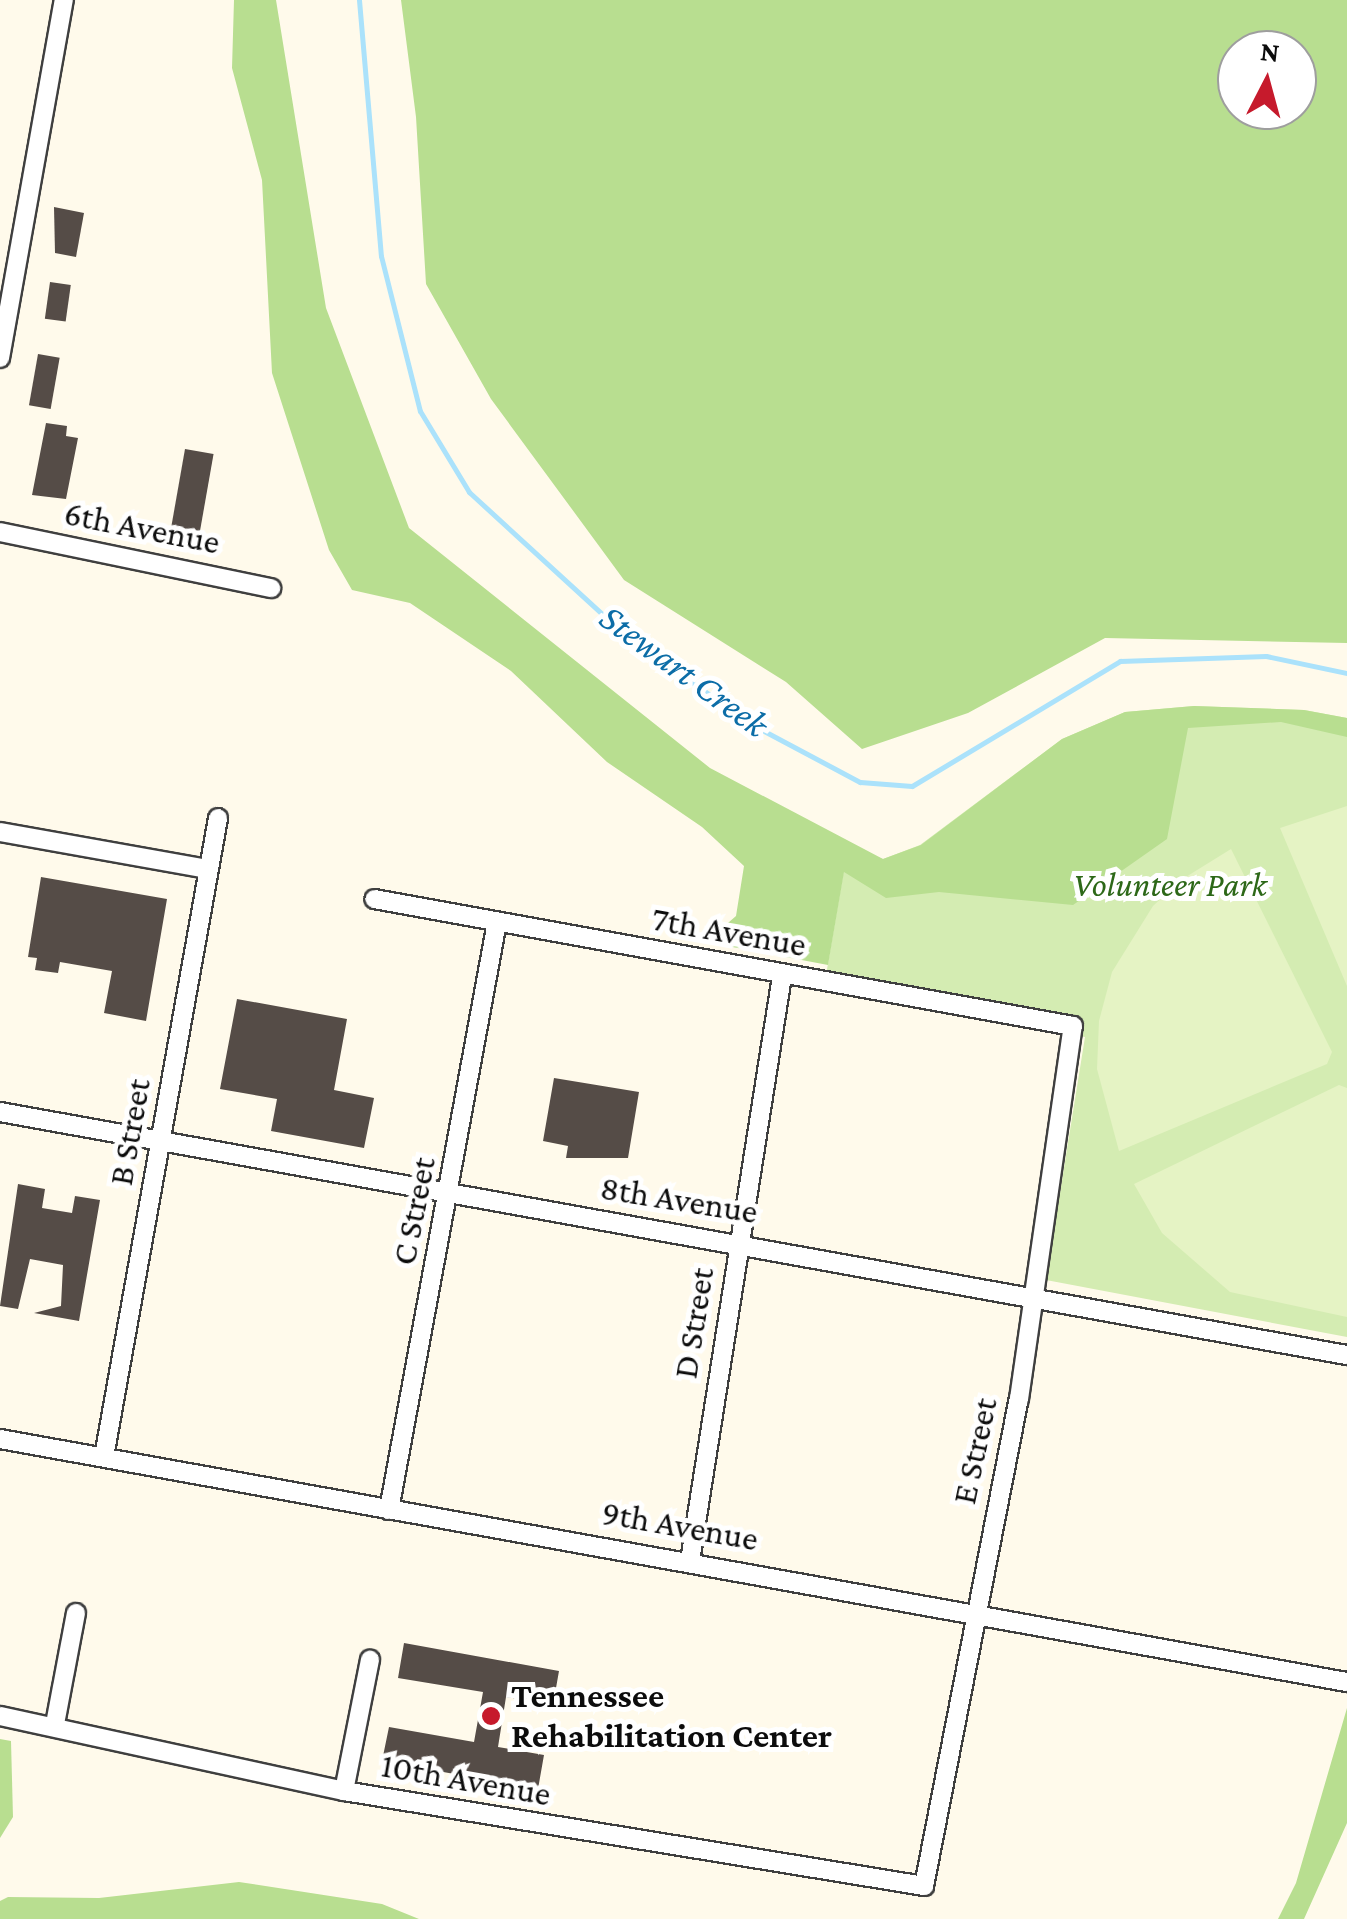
<!DOCTYPE html>
<html>
<head>
<meta charset="utf-8">
<style>
  body { margin:0 }
  #map { position:relative; width:1347px; height:1919px; overflow:hidden; background:#fffaeb; font-family:"Crimson Pro",serif }
  div>[style] { position:absolute }
  [style*='--x'] { left:calc(var(--x)*1px); top:calc(var(--y)*1px); width:calc(var(--w)*1px); rotate:calc(var(--a)*1deg) }
  .green>* { inset:0; background:#d4ecb2 }
  .forest>* { inset:0; background:#b8de90 }
  .pitch>* { inset:0; background:#e5f3c4 }
  .stream>* { height:5px; margin:-2.5px; padding:0 2.5px; transform-origin:2.5px; border-radius:2.5px; background:#abe2fb }
  .building>* { inset:0; background:#554c47; transform-origin:0 0 }
  .roads { filter:drop-shadow(2px 0 #3f3f3f) drop-shadow(-2px 0 #3f3f3f) drop-shadow(0 2px #3f3f3f) drop-shadow(0 -2px #3f3f3f) }
  .street>* { height:18px; margin:-9px; padding:0 9px; transform-origin:9px; border-radius:9px; background:#fff }
  .dots>* { width:28px; height:28px; translate:-50% -50%; box-sizing:border-box; border:5px solid #fff; border-radius:50% }
  span { translate:-50% -50%; white-space:nowrap; text-align:center; line-height:1.15; -webkit-text-stroke:10px #fff; paint-order:stroke }
  .street-label { font-size:35px; color:#0c0c0c }
  .park-label { font-size:35px; color:#2d6818; font-style:italic }
  .poi-label { font-size:35px; color:#0c0c0c; font-weight:700 }
  .left { translate:0 -50%; text-align:left }
  .water-label { font-size:38px; color:#0c6da7; font-style:italic }
  .north { position:absolute; left:1217px; top:30px; width:100px; height:100px; box-sizing:border-box; background:#fff; border:2px solid #9e9e9e; border-radius:50%; rotate:6deg; font-size:28px; font-weight:700; line-height:40px; text-align:center; color:#0c0c0c }
  .north::after { content:''; display:block; margin:auto; width:35px; height:45px; background:#c61a2c; clip-path:polygon(50% 0,100% 100%,50% 72%,0 100%) }
</style>
</head>
<body>
<div id="map">
  <div class="green">
    <div style="clip-path:polygon(1194px 706px,1304px 710px,1347px 718px,1347px 1337px,1046px 1280px,1085px 1037px,824px 987px,848px 846px,883px 859px,920px 845px,1062px 739px,1125px 712px)"></div>
  </div>
  <div class="forest">
    <div style="clip-path:polygon(234px 0,276px 0,326px 308px,409px 528px,710px 768px,883px 859px,921px 845px,1062px 739px,1125px 712px,1194px 706px,1304px 710px,1347px 718px,1347px 737px,1281px 722px,1188px 728px,1167px 839px,1073px 905px,939px 892px,886px 898px,844px 872px,828px 965px,706px 942px,736px 916px,744px 866px,702px 827px,607px 762px,511px 671px,410px 603px,352px 590px,329px 550px,272px 373px,262px 180px,232px 68px)"></div>
    <div style="clip-path:polygon(evenodd,1347px 0,1347px 643px,1105px 638px,968px 713px,862px 749px,786px 682px,624px 580px,491px 399px,426px 284px,416px 117px,401px 0,1347px 0,1237px 50px,1297px 50px,1297px 110px,1237px 110px,1237px 50px)"></div>
    <div style="clip-path:polygon(1347px 1708px,1347px 1823px,1304px 1919px,1278px 1919px,1296px 1883px)"></div>
    <div style="clip-path:polygon(0 1739px,11px 1741px,13px 1817px,0 1838px)"></div>
    <div style="clip-path:polygon(239px 1882px,382px 1904px,419px 1919px,0 1919px,0 1901px,8px 1897px,99px 1898px)"></div>
  </div>
  <div class="pitch">
    <div style="clip-path:polygon(1347px 806px,1347px 986px,1280px 828px)"></div>
    <div style="clip-path:polygon(1231px 849px,1332px 1052px,1327px 1064px,1119px 1151px,1097px 1069px,1099px 1021px,1112px 972px,1153px 906px,1181px 880px)"></div>
    <div style="clip-path:polygon(1339px 1085px,1347px 1088px,1347px 1317px,1230px 1292px,1162px 1233px,1134px 1184px)"></div>
  </div>
  <div class="stream">
    <div style="--x:359;--y:0;--w:257;--a:85.1"></div>
    <div style="--x:381;--y:256;--w:160;--a:75.9"></div>
    <div style="--x:420;--y:411;--w:95;--a:58.8"></div>
    <div style="--x:469;--y:492;--w:226;--a:42.5"></div>
    <div style="--x:636;--y:645;--w:154;--a:33.9"></div>
    <div style="--x:764;--y:731;--w:109;--a:28"></div>
    <div style="--x:860;--y:782;--w:52;--a:4.4"></div>
    <div style="--x:912;--y:786;--w:243;--a:-31"></div>
    <div style="--x:1120;--y:661;--w:146;--a:-2"></div>
    <div style="--x:1266;--y:656;--w:83;--a:11.9"></div>
  </div>
  <div class="building">
    <div style="clip-path:polygon(54px 207px,84px 213px,76px 257px,55px 253px)"></div>
    <div style="left:50px;top:282px;width:21px;height:37px;rotate:8deg"></div>
    <div style="left:38px;top:354px;width:22px;height:52px;rotate:10deg"></div>
    <div style="clip-path:polygon(46px 423px,67px 426px,66px 436px,78px 438px,66px 499px,32px 495px)"></div>
    <div style="left:185px;top:449px;width:29px;height:79px;rotate:10deg"></div>
    <div style="clip-path:polygon(41px 877px,167px 899px,146px 1021px,104px 1013px,112px 971px,60px 962px,58px 973px,35px 970px,37px 958px,28px 957px)"></div>
    <div style="clip-path:polygon(237px 999px,347px 1019px,334px 1090px,374px 1098px,364px 1148px,271px 1131px,277px 1099px,220px 1089px)"></div>
    <div style="clip-path:polygon(554px 1078px,639px 1092px,628px 1158px,566px 1158px,568px 1146px,543px 1141px)"></div>
    <div style="clip-path:polygon(18px 1184px,45px 1189px,42px 1208px,72px 1213px,75px 1196px,100px 1200px,79px 1321px,34px 1313px,61px 1306px,63px 1265px,30px 1259px,18px 1309px,0 1306px)"></div>
    <div style="clip-path:polygon(404px 1643px,559px 1671px,553px 1705px,506px 1697px,498px 1747px,544px 1755px,538px 1789px,382px 1761px,389px 1727px,474px 1742px,483px 1692px,398px 1678px)"></div>
  </div>
  <div class="roads">
    <div class="street">
      <div style="--x:0;--y:358;--w:364;--a:-79.9"></div>
      <div style="--x:0;--y:532;--w:277;--a:11.7"></div>
      <div style="--x:0;--y:832;--w:211;--a:10.1"></div>
      <div style="--x:0;--y:1112;--w:1369;--a:10.23"></div>
      <div style="--x:0;--y:1439;--w:1369;--a:10.23"></div>
      <div style="--x:104;--y:1457;--w:649;--a:-79.88"></div>
      <div style="--x:389;--y:1510;--w:598;--a:-79.59"></div>
      <div style="--x:690;--y:1561;--w:592;--a:-81.06"></div>
      <div style="--x:0;--y:1716;--w:352;--a:12.3"></div>
      <div style="--x:344;--y:1791;--w:588;--a:9.3"></div>
      <div style="--x:924;--y:1886;--w:496;--a:-79"></div>
      <div style="--x:1019;--y:1399;--w:377;--a:-81.8"></div>
      <div style="--x:1073;--y:1026;--w:710;--a:-169.7"></div>
      <div style="--x:55;--y:1724;--w:113;--a:-79.3"></div>
      <div style="--x:344;--y:1791;--w:134;--a:-78.8"></div>
    </div>
  </div>
  <div class="dots">
    <div style="left:491px;top:1716px;background:#c61a2c"></div>
  </div>
  <div class="street-label">
    <span style="left:142px;top:528px;rotate:11deg">6th Avenue</span>
    <span style="left:729px;top:932px;rotate:10deg">7th Avenue</span>
    <span style="left:130px;top:1132px;rotate:-80deg">B Street</span>
    <span style="left:679px;top:1200px;rotate:9deg">8th Avenue</span>
    <span style="left:414px;top:1211px;rotate:-79deg">C Street</span>
    <span style="left:694px;top:1323px;rotate:-81deg">D Street</span>
    <span style="left:975px;top:1451px;rotate:-78deg">E Street</span>
    <span style="left:680px;top:1526px;rotate:10deg">9th Avenue</span>
    <span style="left:466px;top:1780px;rotate:10deg">10th Avenue</span>
  </div>
  <div class="park-label">
    <span style="left:1170px;top:885px">Volunteer Park</span>
  </div>
  <div class="poi-label">
    <span class="left" style="left:511px;top:1716px">Tennessee<br>Rehabilitation Center</span>
  </div>
  <div class="water-label">
    <span style="left:684px;top:671px;rotate:36deg">Stewart Creek</span>
  </div>
  <div class="north">N</div>
</div>
</body>
</html>
